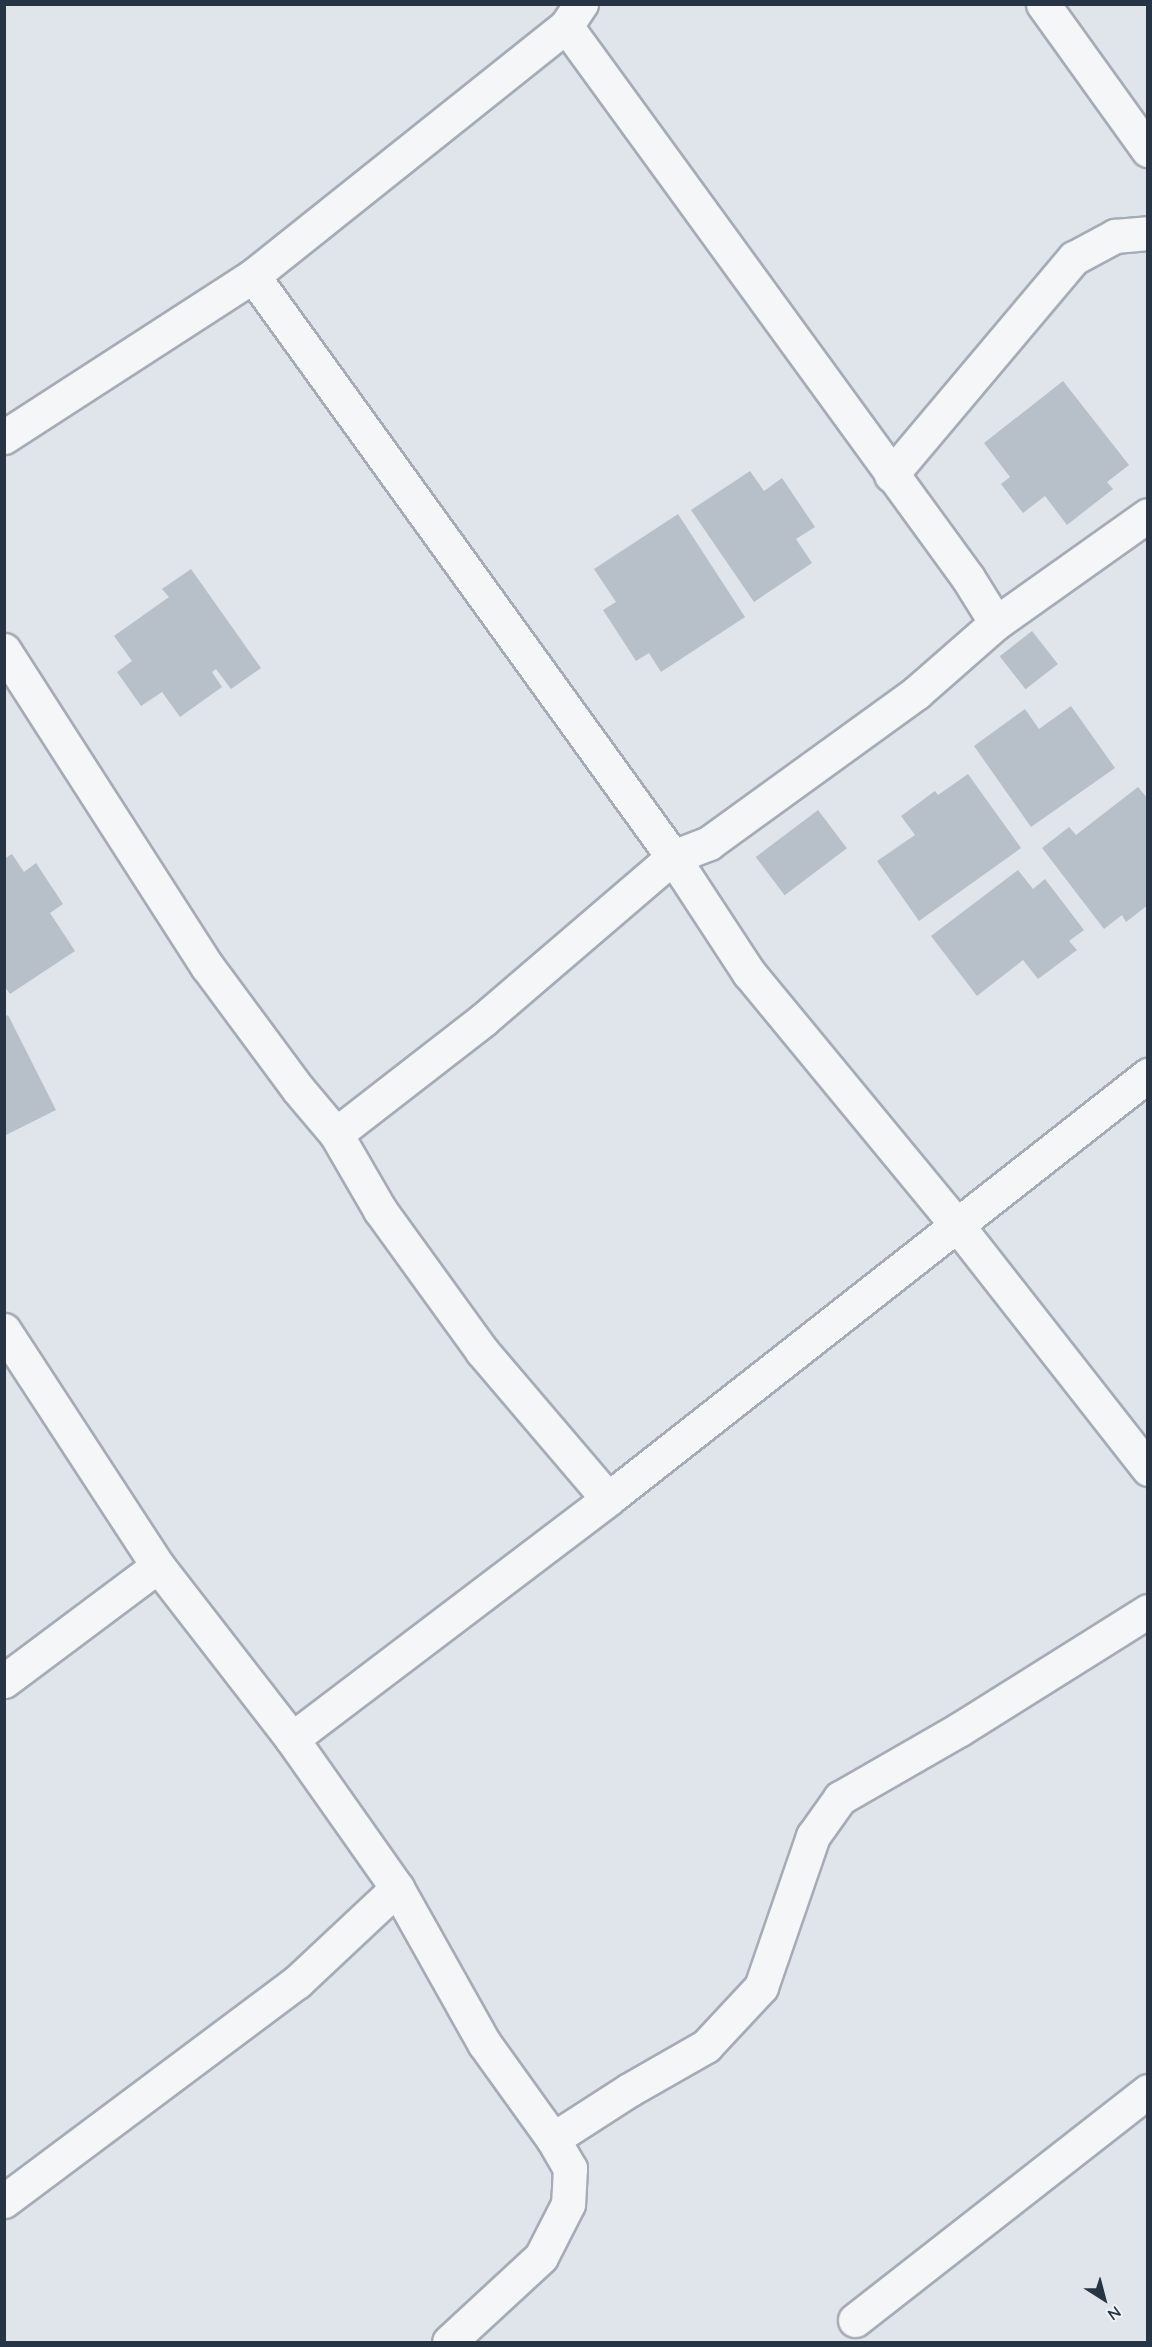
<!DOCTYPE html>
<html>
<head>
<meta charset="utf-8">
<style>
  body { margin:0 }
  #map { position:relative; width:1152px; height:2347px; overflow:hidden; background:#e0e5eb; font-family:Quicksand,sans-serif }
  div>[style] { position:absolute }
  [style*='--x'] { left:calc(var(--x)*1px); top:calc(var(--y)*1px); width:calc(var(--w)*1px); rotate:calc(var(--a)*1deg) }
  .building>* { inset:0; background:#b7bfc9; transform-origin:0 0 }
  .roads { filter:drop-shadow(2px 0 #a5acb6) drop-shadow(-2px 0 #a5acb6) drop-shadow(0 2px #a5acb6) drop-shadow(0 -2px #a5acb6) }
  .minor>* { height:33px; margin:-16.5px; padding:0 16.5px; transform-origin:16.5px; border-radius:16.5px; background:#f4f6f8 }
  span { translate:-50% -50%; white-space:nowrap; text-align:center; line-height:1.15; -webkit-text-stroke:4.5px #f0f4f8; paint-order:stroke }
  .frame { position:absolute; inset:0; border:6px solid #273444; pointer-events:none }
  .north { position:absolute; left:1074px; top:2269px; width:60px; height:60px; -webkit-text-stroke:4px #f0f4f8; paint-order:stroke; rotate:144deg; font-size:16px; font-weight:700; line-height:24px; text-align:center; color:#273444 }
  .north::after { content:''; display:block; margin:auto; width:21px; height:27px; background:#273444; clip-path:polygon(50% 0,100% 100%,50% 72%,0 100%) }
</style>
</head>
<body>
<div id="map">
  <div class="building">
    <div style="clip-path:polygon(1063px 381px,1129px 465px,1107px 482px,1113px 489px,1067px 525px,1045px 496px,1023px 513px,1001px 484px,1010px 477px,984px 443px)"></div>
    <div style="clip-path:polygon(750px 471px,764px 491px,782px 478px,815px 527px,796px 539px,812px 563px,754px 602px,691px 510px)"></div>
    <div style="clip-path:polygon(678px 514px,745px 617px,661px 672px,649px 653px,636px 661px,603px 610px,616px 602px,594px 569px)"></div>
    <div style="clip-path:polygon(191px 569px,261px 668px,231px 689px,216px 669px,212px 672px,222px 687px,180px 717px,162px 692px,141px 706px,117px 672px,132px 661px,114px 636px,169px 597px,162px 589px)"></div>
    <div style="left:1032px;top:631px;width:42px;height:41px;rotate:52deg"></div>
    <div style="clip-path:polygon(1071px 706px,1115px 768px,1031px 827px,974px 746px,1025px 709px,1039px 729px)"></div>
    <div style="clip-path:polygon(968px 774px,1021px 848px,919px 921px,877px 861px,915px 835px,901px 816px,935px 791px,938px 795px)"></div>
    <div style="clip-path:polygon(1138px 787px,1148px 799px,1148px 905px,1126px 922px,1122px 915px,1104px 929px,1042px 848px,1069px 827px,1076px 835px)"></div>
    <div style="left:818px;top:810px;width:48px;height:78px;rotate:53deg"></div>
    <div style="clip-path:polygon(12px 854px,24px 872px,36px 863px,63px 904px,50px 913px,75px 951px,10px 994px,4px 986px,4px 859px)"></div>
    <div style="clip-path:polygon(1018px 870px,1033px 889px,1045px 879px,1084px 930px,1069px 941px,1077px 950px,1038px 979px,1023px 960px,977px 996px,931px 936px)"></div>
    <div style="clip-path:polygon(8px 1015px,56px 1110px,4px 1136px,4px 1017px)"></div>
  </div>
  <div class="roads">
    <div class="minor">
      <div style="--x:1043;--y:4;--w:180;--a:54.3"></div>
      <div style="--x:566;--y:26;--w:401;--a:141.4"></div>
      <div style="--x:253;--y:276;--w:717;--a:54.14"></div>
      <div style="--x:673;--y:857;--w:139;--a:56.8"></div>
      <div style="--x:749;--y:973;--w:327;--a:50.5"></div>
      <div style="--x:957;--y:1225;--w:310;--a:51.9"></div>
      <div style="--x:4;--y:437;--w:297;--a:-32.9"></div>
      <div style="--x:891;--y:475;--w:284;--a:-49.9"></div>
      <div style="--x:1074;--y:258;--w:47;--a:-28.2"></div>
      <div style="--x:1115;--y:236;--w:33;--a:-5"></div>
      <div style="--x:996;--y:623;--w:186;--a:-35.4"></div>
      <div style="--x:4;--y:650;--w:376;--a:57.3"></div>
      <div style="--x:207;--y:966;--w:153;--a:53.5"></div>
      <div style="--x:298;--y:1089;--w:59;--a:49.8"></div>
      <div style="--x:336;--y:1134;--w:187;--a:-37.8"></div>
      <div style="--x:484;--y:1019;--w:249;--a:-40.6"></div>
      <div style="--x:673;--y:857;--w:39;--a:-21"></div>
      <div style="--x:709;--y:843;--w:256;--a:-35.9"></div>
      <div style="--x:916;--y:693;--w:106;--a:-41.2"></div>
      <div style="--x:996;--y:623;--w:53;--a:-121.9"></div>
      <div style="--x:968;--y:578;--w:683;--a:-126.06"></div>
      <div style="--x:566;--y:26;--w:27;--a:-56"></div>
      <div style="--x:336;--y:1134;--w:88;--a:59.9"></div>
      <div style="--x:380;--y:1210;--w:174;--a:54.1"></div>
      <div style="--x:482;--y:1351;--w:194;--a:49.6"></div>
      <div style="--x:4;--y:1330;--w:282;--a:56.9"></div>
      <div style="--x:158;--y:1566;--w:219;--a:52.2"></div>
      <div style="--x:292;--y:1739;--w:182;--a:54.8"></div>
      <div style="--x:397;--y:1888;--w:178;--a:60.7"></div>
      <div style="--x:484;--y:2043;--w:118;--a:54.3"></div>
      <div style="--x:553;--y:2139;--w:34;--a:60"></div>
      <div style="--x:570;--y:2168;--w:36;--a:93"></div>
      <div style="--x:568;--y:2204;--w:59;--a:117"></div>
      <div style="--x:541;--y:2257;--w:125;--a:137.3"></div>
      <div style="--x:4;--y:1681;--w:192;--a:-36.8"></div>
      <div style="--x:292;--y:1739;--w:397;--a:-37.2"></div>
      <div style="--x:608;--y:1499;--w:687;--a:-38.14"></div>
      <div style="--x:553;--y:2139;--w:90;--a:-32.8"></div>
      <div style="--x:629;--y:2090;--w:89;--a:-29.7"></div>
      <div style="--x:706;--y:2046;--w:81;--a:-47"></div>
      <div style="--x:761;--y:1987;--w:160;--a:-71"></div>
      <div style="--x:813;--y:1836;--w:47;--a:-54.6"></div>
      <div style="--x:840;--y:1798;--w:138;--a:-29.9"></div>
      <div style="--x:960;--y:1729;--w:222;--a:-32.1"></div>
      <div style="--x:4;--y:2201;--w:366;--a:-36.8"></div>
      <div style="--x:297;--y:1982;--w:137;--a:-43.2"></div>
      <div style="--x:855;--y:2320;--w:372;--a:-38"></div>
    </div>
  </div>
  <div class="frame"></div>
  <div class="north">N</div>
</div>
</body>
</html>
